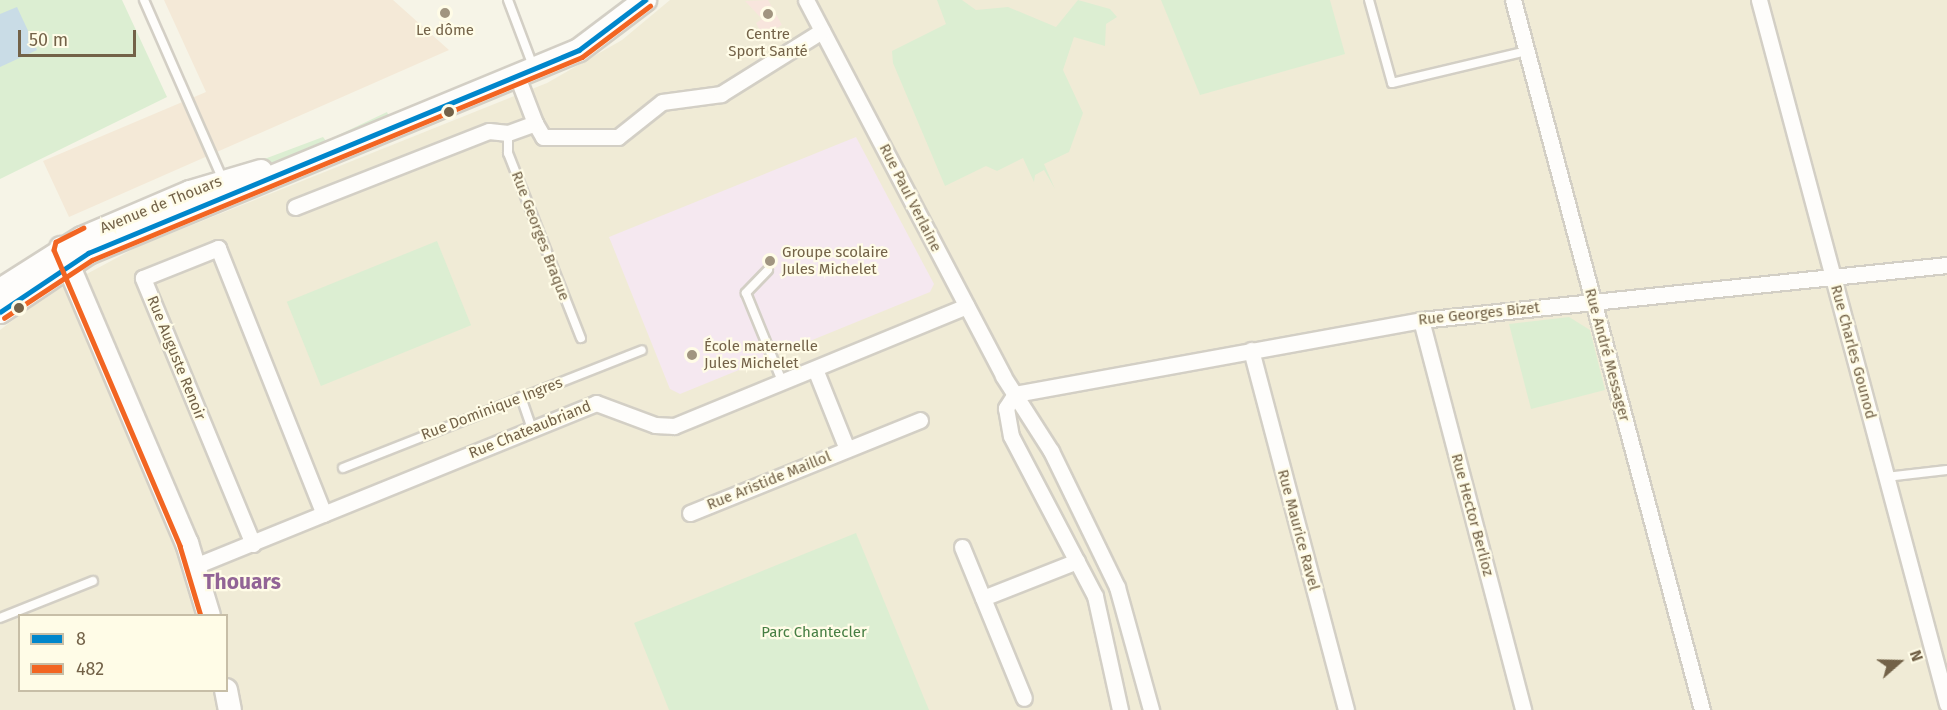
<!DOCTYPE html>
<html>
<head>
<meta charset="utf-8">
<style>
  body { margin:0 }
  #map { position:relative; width:1947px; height:710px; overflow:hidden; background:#f6f4e7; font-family:"Fira Sans",sans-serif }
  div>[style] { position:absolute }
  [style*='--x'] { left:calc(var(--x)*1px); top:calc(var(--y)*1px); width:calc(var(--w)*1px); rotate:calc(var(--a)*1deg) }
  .residential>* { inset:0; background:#f0ebd6 }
  .commercial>* { inset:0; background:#f4e9d7 }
  .education>* { inset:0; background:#f5e8f0 }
  .medical>* { inset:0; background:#f8e5dd }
  .green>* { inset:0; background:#dceed2; transform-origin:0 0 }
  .water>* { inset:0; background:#c9dce6 }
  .roads { filter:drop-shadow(2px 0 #d3cfc5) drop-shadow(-2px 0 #d3cfc5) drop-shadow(0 2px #d3cfc5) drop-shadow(0 -2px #d3cfc5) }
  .lane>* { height:8px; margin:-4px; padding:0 4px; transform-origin:4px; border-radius:4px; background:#fefdfb }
  .street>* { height:15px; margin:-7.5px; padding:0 7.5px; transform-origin:7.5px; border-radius:7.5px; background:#fefdfb }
  .secondary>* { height:22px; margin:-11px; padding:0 11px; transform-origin:11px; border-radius:11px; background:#fefdfb }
  .bus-1>* { height:4.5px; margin:-2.25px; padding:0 2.25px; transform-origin:2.25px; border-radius:2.25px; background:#0086cb }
  .bus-2>* { height:4.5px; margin:-2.25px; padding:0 2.25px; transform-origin:2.25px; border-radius:2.25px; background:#f26522 }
  .dots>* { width:16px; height:16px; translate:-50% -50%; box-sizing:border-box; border:3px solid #fffce7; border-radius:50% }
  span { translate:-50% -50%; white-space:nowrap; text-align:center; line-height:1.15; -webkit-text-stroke:4.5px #fffce7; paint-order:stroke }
  .poi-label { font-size:15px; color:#736248 }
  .left { translate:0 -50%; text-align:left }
  .street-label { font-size:15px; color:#736248 }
  .park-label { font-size:15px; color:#467e43 }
  .district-label { font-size:21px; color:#926496; font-weight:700 }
  .legend { position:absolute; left:18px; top:614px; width:210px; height:78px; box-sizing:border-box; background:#fffce7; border:2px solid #c7bea7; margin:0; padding:8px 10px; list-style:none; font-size:18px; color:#736248 }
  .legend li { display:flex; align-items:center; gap:12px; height:30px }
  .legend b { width:30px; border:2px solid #c7bea7 }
  .north { position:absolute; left:1869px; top:632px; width:60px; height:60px; -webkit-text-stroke:4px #fffce7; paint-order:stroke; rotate:70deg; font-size:16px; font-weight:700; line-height:24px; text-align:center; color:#736248 }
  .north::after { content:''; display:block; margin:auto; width:21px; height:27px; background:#736248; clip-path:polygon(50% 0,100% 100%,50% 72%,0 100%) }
  .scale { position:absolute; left:18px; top:30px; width:118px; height:27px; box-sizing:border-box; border:3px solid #736248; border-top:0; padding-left:8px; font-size:18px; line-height:21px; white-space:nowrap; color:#736248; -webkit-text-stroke:4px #fffce7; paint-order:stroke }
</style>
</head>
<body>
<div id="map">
  <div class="residential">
    <div style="clip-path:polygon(evenodd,670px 0,1947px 0,1947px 710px,0 710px,0 330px,42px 298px,137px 247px,547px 83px,622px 40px,670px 0,20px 616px,226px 616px,226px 690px,20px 690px,20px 616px)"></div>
  </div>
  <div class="commercial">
    <div style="clip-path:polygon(164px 0,393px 0,449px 50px,69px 217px,43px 161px,206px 92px)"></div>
  </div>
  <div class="education">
    <div style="clip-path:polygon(856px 137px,934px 284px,930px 292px,680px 394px,670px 389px,609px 237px)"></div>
  </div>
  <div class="medical">
    <div style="clip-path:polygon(768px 0,782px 25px,763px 36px,756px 23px,762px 19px,745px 1px)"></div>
  </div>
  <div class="green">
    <div style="clip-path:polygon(0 0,122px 0,167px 97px,0 179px)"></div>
    <div style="clip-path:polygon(937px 0,962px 0,976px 10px,1008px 7px,1056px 27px,1078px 0,1110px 9px,1117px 17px,1106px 24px,1105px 46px,1074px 37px,1063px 70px,1083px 113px,1069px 152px,1044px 164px,1055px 189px,1044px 170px,1035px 175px,1034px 182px,1023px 158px,997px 171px,986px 166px,945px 186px,893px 63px,892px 51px,946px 24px)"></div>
    <div style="clip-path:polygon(1161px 0,1330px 0,1345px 54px,1200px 95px)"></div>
    <div style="clip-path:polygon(387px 112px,390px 119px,260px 167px,259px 161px,323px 137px,326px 141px)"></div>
    <div style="left:437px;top:241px;width:91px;height:162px;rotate:68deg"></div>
    <div style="clip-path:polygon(1569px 317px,1590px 330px,1605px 390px,1531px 409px,1509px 324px)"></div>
    <div style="clip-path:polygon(856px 533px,929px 710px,669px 710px,634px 623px)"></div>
  </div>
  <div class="water">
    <div style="clip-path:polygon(17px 7px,37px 50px,0 67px,0 14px)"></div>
  </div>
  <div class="roads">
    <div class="lane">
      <div style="--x:144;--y:0;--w:197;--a:66.3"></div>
      <div style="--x:508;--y:0;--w:71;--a:69.3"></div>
      <div style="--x:1369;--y:0;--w:86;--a:74.5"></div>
      <div style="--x:1392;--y:83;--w:138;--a:-13.4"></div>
      <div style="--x:508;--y:133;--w:20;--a:90"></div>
      <div style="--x:508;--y:153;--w:199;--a:68.5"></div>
      <div style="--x:768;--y:270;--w:32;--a:134"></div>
      <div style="--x:746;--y:293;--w:95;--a:67.8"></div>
      <div style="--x:521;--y:397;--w:34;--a:71"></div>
      <div style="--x:343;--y:468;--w:321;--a:-21.5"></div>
      <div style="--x:1886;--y:477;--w:61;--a:-6.5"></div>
      <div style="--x:0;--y:618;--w:100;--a:-21.7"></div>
    </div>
    <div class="street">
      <div style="--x:806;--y:0;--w:424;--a:62.3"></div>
      <div style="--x:1003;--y:376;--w:89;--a:57.4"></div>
      <div style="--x:1051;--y:451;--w:151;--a:64.1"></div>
      <div style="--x:1117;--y:587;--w:128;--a:74.5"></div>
      <div style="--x:1513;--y:0;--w:735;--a:75.09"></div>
      <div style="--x:1759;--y:0;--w:729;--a:75.05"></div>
      <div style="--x:535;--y:123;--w:16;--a:60"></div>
      <div style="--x:543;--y:137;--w:75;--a:0"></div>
      <div style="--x:618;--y:137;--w:56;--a:-38.5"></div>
      <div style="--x:662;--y:102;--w:60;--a:-7.7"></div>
      <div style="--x:721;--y:94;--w:119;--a:-32"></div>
      <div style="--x:295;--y:207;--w:208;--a:-21.4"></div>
      <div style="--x:489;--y:131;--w:19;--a:6"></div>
      <div style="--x:508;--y:133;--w:29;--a:-20"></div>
      <div style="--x:535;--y:123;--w:50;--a:-111"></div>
      <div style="--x:1421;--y:320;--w:403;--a:75.3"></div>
      <div style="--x:1251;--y:350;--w:372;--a:75.2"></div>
      <div style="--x:815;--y:369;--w:86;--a:68.2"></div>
      <div style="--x:1015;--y:394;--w:413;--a:-10.3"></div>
      <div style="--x:1421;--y:320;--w:529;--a:-5.97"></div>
      <div style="--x:1015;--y:394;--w:17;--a:123"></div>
      <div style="--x:1006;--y:408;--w:28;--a:80"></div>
      <div style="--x:1011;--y:436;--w:181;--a:62.3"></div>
      <div style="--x:1095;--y:596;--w:117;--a:77.6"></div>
      <div style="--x:690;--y:513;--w:248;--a:-22"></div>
      <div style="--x:253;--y:544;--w:288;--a:-112.5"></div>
      <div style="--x:143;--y:278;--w:81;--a:-21.8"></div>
      <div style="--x:218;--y:248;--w:286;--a:68.3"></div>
      <div style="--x:962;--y:547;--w:163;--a:67.7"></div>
      <div style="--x:195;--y:566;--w:433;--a:-22.1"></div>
      <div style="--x:596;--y:403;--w:63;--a:20.4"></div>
      <div style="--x:655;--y:425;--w:19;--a:3"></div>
      <div style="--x:674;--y:426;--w:316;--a:-22.3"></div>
      <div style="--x:983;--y:598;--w:101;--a:-21.5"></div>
    </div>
    <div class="secondary">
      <div style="--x:61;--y:248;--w:321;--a:66.9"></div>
      <div style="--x:187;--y:543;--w:76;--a:73.2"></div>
      <div style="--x:0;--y:290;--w:97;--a:-32.4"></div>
      <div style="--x:82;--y:238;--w:117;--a:-23.1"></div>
      <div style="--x:190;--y:192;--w:74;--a:-16.5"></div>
      <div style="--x:0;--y:312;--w:106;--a:-33.8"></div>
      <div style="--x:88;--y:253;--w:531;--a:-22.46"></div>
      <div style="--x:579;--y:50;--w:83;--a:-37.1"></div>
      <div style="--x:226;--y:690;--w:20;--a:79"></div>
    </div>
  </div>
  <div class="bus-1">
    <div style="--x:0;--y:312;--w:106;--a:-33.8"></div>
    <div style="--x:88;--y:253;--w:531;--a:-22.46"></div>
    <div style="--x:579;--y:50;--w:83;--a:-37.1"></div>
  </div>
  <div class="bus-2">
    <div style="--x:84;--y:228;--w:31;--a:153"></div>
    <div style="--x:56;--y:242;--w:8;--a:104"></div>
    <div style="--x:54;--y:250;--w:322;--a:66.9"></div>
    <div style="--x:180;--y:546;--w:73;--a:73.3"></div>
    <div style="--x:4;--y:318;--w:105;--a:-33.4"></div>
    <div style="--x:92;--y:260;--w:530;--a:-22.5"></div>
    <div style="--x:582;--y:57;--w:85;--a:-36.9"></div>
  </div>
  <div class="dots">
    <div style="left:445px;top:13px;background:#a19580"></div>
    <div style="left:768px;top:14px;background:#a19580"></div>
    <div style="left:449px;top:112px;background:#736248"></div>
    <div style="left:770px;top:261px;background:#a19580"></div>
    <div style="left:19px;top:308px;background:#736248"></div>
    <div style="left:692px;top:355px;background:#a19580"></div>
  </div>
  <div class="poi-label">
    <span style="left:445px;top:31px">Le dôme</span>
    <span style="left:768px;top:43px">Centre<br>Sport Santé</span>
    <span class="left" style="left:782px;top:261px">Groupe scolaire<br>Jules Michelet</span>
    <span class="left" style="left:704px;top:355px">École maternelle<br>Jules Michelet</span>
  </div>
  <div class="street-label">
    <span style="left:910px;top:198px;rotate:63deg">Rue Paul Verlaine</span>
    <span style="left:161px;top:205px;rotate:-22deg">Avenue de Thouars</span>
    <span style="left:540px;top:236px;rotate:69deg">Rue Georges Braque</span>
    <span style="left:1479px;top:314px;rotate:-6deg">Rue Georges Bizet</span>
    <span style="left:1853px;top:352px;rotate:75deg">Rue Charles Gounod</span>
    <span style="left:1607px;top:355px;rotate:75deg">Rue André Messager</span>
    <span style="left:176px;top:358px;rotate:68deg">Rue Auguste Renoir</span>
    <span style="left:492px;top:409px;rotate:-21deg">Rue Dominique Ingres</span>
    <span style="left:530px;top:430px;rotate:-22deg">Rue Chateaubriand</span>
    <span style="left:769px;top:481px;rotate:-22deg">Rue Aristide Maillol</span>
    <span style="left:1472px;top:515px;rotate:75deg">Rue Hector Berlioz</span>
    <span style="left:1298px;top:530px;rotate:75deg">Rue Maurice Ravel</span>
  </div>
  <div class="park-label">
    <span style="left:814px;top:633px">Parc Chantecler</span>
  </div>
  <div class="district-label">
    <span style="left:242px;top:582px">Thouars</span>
  </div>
  <ul class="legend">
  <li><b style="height:8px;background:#0086cb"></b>8</li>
  <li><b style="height:8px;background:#f26522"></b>482</li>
  </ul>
  <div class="north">N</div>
  <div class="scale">50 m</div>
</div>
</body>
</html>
